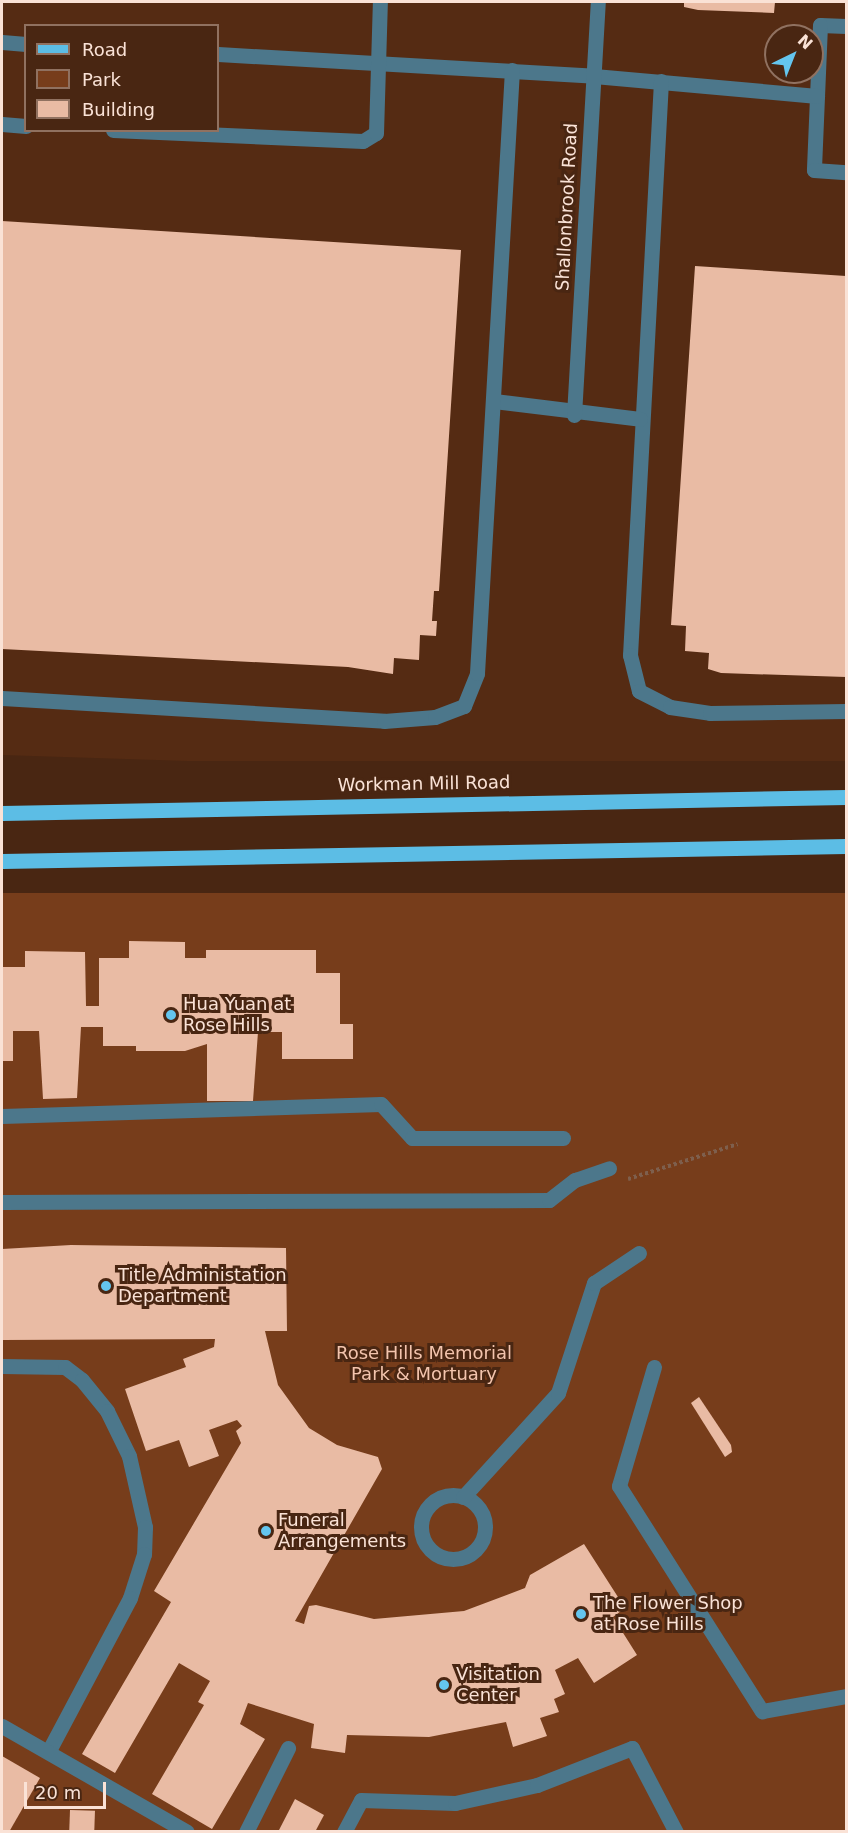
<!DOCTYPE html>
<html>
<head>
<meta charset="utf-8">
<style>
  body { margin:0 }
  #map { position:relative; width:848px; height:1833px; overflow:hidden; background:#492612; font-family:"DejaVu Sans",sans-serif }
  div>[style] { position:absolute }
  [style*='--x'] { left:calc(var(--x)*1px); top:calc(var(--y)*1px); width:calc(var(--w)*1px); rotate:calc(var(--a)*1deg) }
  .built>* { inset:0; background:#552b13 }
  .green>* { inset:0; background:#773d1b; transform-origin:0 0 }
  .building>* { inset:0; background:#e9bba4; transform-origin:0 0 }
  .path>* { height:4px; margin-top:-2px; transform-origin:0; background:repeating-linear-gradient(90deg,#7e5f4d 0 3px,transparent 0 6px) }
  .minor>* { height:15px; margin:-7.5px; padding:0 7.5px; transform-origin:7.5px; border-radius:7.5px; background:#4c778b }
  .minor>.ring { margin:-7.5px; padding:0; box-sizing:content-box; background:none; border:15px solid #4c778b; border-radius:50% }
  .major>* { height:15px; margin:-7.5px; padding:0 7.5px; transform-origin:7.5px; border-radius:7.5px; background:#5cbde5 }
  .dots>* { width:16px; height:16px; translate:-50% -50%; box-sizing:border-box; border:3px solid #492612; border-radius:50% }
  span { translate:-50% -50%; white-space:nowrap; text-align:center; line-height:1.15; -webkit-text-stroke:6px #492612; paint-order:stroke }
  .street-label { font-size:18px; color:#fae2d6 }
  .poi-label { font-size:18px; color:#fae2d6 }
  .left { translate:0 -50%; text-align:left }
  .park-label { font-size:18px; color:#f3c4ad }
  .frame { position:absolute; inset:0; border:3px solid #fae2d6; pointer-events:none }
  .legend { position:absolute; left:24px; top:24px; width:195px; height:108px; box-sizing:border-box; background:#492612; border:2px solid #907160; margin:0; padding:8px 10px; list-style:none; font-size:18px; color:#fae2d6 }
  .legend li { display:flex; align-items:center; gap:12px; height:30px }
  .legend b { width:30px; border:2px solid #907160 }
  .north { position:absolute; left:764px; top:24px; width:60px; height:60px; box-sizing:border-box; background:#492612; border:2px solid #907160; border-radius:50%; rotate:43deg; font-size:16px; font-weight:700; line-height:24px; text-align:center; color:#fae2d6 }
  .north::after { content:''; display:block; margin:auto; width:21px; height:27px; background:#64c5ee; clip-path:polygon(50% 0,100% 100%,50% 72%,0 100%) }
  .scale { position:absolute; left:24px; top:1782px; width:82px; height:27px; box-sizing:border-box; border:3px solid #fae2d6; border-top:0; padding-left:8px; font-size:18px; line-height:21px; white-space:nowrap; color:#fae2d6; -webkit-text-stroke:4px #492612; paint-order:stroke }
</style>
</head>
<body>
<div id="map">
  <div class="built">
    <div style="clip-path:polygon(evenodd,2px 2px,846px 2px,846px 761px,188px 761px,2px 755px,2px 2px,26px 26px,218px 26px,218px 130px,26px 130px,26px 26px,2px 2px,776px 36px,812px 36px,812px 72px,776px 72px,776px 36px)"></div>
  </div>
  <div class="green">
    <div style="left:2px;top:893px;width:844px;height:939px"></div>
  </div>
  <div class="building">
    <div style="clip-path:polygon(684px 2px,775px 2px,774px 13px,698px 10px,684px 7px)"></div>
    <div style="clip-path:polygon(2px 221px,461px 250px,439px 591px,434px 591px,432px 621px,437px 621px,436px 636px,420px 635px,419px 660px,394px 658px,393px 674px,348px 667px,2px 649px)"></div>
    <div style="clip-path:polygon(695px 266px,846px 276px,846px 677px,721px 673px,708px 669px,709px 653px,685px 651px,686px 626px,671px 625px)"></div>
    <div style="clip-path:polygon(129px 941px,185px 942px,185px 958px,206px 958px,206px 950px,316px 950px,316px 973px,340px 973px,340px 1024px,353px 1024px,353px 1059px,282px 1059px,282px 1032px,258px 1032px,253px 1101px,207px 1101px,207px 1044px,185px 1051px,136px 1051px,136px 1046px,103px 1046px,103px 1027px,81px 1027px,77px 1098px,43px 1099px,39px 1031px,13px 1031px,13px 1061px,2px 1061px,2px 967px,25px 967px,25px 951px,85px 952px,86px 1006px,99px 1006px,99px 958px,129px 958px)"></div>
    <div style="clip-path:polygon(71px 1245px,286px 1248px,287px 1331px,265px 1331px,278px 1385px,309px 1428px,337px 1445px,378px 1457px,382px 1469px,295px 1621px,304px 1624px,309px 1606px,316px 1605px,374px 1619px,464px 1611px,525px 1588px,530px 1575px,584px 1544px,625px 1608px,613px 1617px,637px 1655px,594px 1683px,578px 1658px,555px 1670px,565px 1694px,554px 1699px,559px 1712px,540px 1718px,547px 1736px,513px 1747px,506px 1722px,429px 1737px,347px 1735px,345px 1753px,311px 1748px,314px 1724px,248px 1703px,240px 1724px,265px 1739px,212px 1829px,152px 1794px,204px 1705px,198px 1702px,210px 1681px,179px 1663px,115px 1773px,82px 1754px,171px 1602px,154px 1591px,241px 1443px,236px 1431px,242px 1426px,237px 1420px,209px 1430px,219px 1456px,189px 1467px,179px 1440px,146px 1451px,125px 1389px,186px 1367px,183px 1359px,214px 1347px,215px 1339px,2px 1340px,2px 1249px)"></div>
    <div style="clip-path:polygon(699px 1397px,731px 1445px,732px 1452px,725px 1457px,691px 1403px)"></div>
    <div style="clip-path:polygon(2px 1756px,40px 1778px,9px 1832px,2px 1832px)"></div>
    <div style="clip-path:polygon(295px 1799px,324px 1815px,315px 1832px,278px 1832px)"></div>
    <div style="left:70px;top:1810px;width:25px;height:22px;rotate:2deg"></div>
  </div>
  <div class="path">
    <div style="--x:628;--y:1179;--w:115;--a:-17.7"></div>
  </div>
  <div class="minor">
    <div style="--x:846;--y:26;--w:26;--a:-178"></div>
    <div style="--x:820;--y:25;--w:145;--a:92.4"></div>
    <div style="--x:814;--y:170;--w:32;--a:4"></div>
    <div style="--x:2;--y:42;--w:24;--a:5"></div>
    <div style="--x:218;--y:54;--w:377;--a:3.3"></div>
    <div style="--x:594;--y:76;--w:224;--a:5.1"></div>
    <div style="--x:661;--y:81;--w:575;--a:93.09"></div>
    <div style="--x:630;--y:655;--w:37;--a:76"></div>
    <div style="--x:639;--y:691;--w:35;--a:27"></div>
    <div style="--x:670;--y:707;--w:40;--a:8.5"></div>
    <div style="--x:710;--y:713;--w:136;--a:-0.8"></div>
    <div style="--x:2;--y:124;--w:24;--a:5"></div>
    <div style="--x:113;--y:130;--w:250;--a:2.5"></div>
    <div style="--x:363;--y:141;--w:15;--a:-32"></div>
    <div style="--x:376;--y:133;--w:131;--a:-88.3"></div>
    <div style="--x:494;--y:401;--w:147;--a:7"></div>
    <div style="--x:574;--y:415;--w:414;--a:-86.7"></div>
    <div style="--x:2;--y:698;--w:383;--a:3.4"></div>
    <div style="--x:384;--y:721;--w:51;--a:-4.5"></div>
    <div style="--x:435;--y:717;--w:31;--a:-21"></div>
    <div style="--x:464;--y:706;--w:35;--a:-68"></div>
    <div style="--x:477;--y:673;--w:604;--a:-86.68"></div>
    <div style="--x:2;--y:1116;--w:379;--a:-1.8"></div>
    <div style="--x:381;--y:1104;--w:46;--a:47.6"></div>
    <div style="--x:412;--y:1138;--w:151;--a:0"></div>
    <div style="--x:2;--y:1202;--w:547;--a:-0.21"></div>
    <div style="--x:549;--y:1200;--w:33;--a:-38"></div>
    <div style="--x:575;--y:1180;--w:36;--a:-19"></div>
    <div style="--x:2;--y:1366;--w:63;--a:0.9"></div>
    <div style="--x:65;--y:1367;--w:21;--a:37"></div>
    <div style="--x:82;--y:1380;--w:40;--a:51"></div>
    <div style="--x:107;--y:1411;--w:50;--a:63.9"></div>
    <div style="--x:129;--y:1456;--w:73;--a:77.3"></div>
    <div style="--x:145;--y:1527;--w:27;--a:92"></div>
    <div style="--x:144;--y:1554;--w:46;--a:107.7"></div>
    <div style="--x:130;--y:1598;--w:174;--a:118"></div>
    <div style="--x:654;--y:1367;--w:124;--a:106.4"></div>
    <div style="--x:619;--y:1486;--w:267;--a:57.6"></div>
    <div style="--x:762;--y:1711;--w:85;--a:-10.1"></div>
    <div class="ring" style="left:421px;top:1495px;width:49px;height:49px"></div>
    <div style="--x:463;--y:1497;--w:141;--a:-47.6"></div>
    <div style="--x:558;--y:1393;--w:116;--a:-71.9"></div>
    <div style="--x:594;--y:1283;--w:54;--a:-33.7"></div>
    <div style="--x:2;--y:1726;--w:213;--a:29.8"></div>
    <div style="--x:246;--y:1832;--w:94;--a:-63.4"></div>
    <div style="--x:344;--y:1832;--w:36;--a:-62"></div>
    <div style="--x:361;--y:1800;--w:94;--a:1.8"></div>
    <div style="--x:455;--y:1803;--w:84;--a:-12.4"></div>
    <div style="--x:537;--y:1785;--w:102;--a:-21.3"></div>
    <div style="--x:632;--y:1748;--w:95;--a:62.4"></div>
  </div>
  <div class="major">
    <div style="--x:2;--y:813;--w:844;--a:-1.09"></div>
    <div style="--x:2;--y:861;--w:844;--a:-1.02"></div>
  </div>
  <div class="dots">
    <div style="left:171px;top:1015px;background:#64c5ee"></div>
    <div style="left:106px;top:1286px;background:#64c5ee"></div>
    <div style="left:266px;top:1531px;background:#64c5ee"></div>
    <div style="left:581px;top:1614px;background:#64c5ee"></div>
    <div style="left:444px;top:1685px;background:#64c5ee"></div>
  </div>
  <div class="street-label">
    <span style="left:567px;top:207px;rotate:-87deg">Shallonbrook Road</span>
    <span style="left:424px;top:784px;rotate:-1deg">Workman Mill Road</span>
  </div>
  <div class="poi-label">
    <span class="left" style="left:183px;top:1015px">Hua Yuan at<br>Rose Hills</span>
    <span class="left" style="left:118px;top:1286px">Title Administation<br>Department</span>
    <span class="left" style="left:278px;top:1531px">Funeral<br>Arrangements</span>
    <span class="left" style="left:593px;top:1614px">The Flower Shop<br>at Rose Hills</span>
    <span class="left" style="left:456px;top:1685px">Visitation<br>Center</span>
  </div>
  <div class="park-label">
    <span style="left:424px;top:1364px">Rose Hills Memorial<br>Park &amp; Mortuary</span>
  </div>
  <div class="frame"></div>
  <ul class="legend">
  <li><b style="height:8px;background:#5cbde5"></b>Road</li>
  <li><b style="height:16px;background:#773d1b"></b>Park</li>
  <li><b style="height:16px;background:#e9bba4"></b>Building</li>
  </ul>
  <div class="north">N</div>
  <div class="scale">20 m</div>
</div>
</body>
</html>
